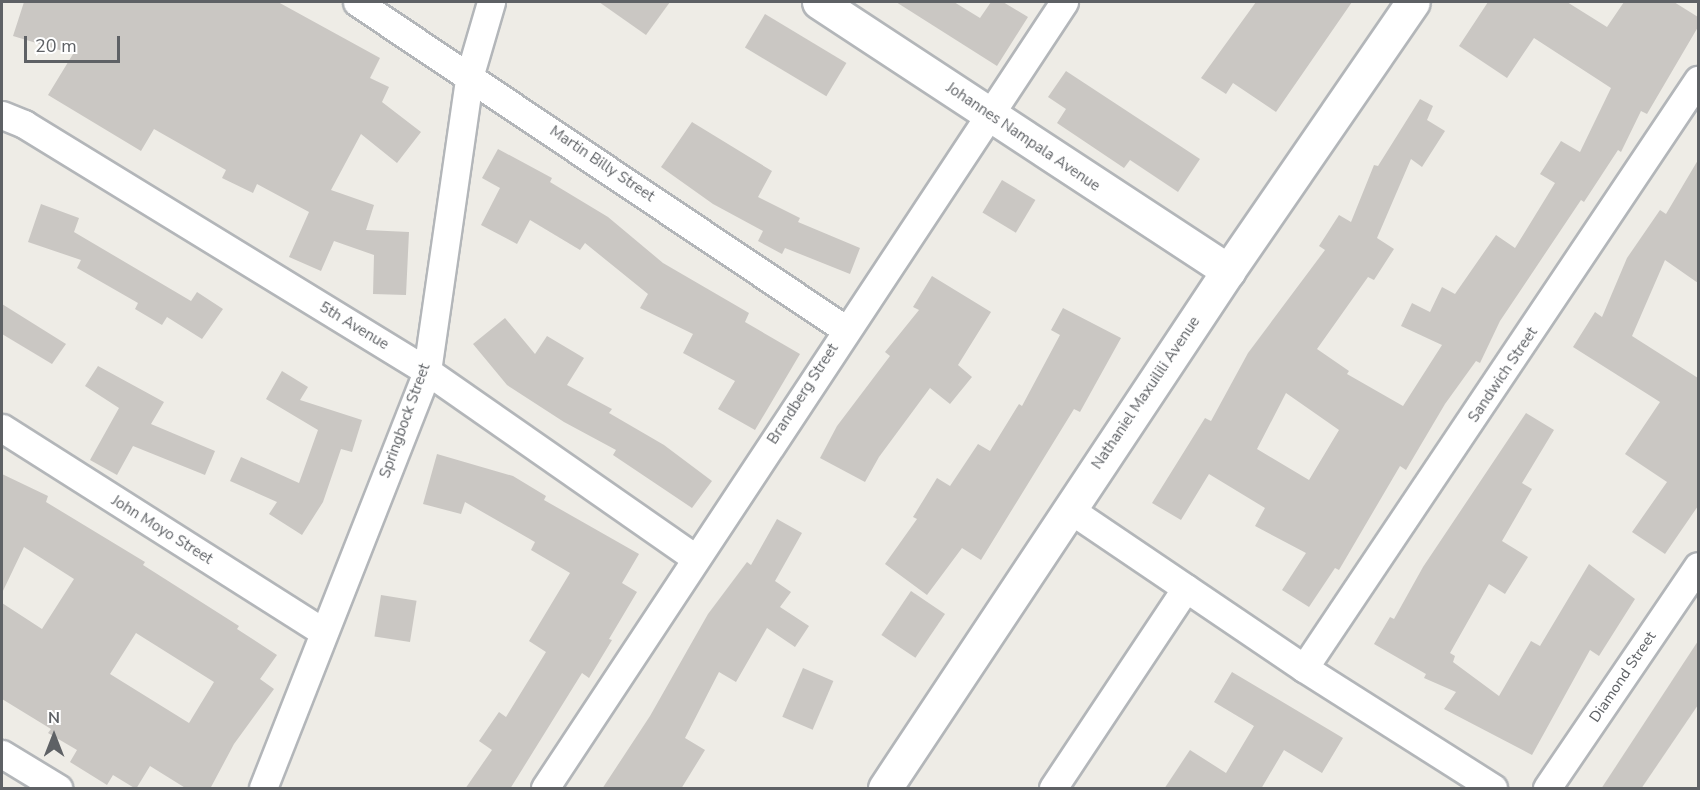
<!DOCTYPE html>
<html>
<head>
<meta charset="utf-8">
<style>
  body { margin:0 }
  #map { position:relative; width:1700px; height:790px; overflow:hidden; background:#eeece6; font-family:"Nunito Sans",sans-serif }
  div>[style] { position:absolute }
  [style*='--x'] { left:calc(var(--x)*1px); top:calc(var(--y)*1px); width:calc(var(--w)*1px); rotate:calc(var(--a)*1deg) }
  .building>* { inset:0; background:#cac7c3; transform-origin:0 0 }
  .roads { filter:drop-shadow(2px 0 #b3b6b9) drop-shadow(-2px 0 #b3b6b9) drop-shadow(0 2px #b3b6b9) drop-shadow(0 -2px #b3b6b9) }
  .minor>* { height:27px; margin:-13.5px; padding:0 13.5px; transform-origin:13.5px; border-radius:13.5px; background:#fff }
  .tertiary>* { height:33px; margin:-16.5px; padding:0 16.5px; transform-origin:16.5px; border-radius:16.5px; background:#fff }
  span { translate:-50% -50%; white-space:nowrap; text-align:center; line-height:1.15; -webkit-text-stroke:4.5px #fff; paint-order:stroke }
  .street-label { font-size:15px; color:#5e6165 }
  .frame { position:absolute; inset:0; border:3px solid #5e6165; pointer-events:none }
  .north { position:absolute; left:24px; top:706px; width:60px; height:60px; -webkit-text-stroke:4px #fff; paint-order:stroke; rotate:0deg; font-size:16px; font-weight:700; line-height:24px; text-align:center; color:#5e6165 }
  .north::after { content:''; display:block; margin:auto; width:21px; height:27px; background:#5e6165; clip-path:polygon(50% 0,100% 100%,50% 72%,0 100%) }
  .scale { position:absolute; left:24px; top:36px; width:96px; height:27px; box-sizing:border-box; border:3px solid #5e6165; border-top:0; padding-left:8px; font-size:18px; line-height:21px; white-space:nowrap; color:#5e6165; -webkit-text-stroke:4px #fff; paint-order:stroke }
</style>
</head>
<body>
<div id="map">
  <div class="building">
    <div style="clip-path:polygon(24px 2px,278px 2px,380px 58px,370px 78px,389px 87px,382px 102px,421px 132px,397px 163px,361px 134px,331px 190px,374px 205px,366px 230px,409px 232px,406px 295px,373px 294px,374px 255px,334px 241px,321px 271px,289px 257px,309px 212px,257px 184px,253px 193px,222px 178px,226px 170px,154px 129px,141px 151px,48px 95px,73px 54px,13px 36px)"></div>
    <div style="clip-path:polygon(599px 2px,670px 2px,646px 35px)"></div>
    <div style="clip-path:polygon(896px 2px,954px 2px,980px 18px,991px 2px,1003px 2px,1028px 17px,997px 66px)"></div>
    <div style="clip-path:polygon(1256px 2px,1352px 2px,1276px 112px,1233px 83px,1226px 94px,1201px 78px)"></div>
    <div style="clip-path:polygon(evenodd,1488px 2px,1567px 2px,1607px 27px,1624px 2px,1674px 2px,1698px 17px,1698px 27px,1647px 114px,1641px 111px,1621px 152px,1618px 150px,1584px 202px,1581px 200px,1500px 321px,1480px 363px,1476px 361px,1445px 404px,1406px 470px,1400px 466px,1339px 570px,1335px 568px,1309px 607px,1282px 590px,1306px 553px,1255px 526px,1265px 508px,1209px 474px,1181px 520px,1152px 503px,1205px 418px,1211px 421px,1248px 353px,1325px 250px,1319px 246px,1339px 215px,1351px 222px,1374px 165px,1378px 166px,1420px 99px,1433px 106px,1427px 120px,1445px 131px,1422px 167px,1411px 159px,1377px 238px,1394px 249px,1374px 280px,1368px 277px,1317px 349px,1349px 371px,1347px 374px,1403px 406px,1442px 345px,1401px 326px,1412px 303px,1430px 312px,1442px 287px,1455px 294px,1496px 235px,1515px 248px,1555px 183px,1540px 174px,1561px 141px,1580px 152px,1611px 88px,1534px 38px,1507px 78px,1459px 46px,1488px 2px,1286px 393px,1339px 430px,1309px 480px,1257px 449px,1286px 393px)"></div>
    <div style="left:765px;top:14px;width:95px;height:39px;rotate:31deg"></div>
    <div style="clip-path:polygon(1066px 71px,1200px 159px,1178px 192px,1130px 160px,1124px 168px,1057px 123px,1066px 109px,1048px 97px)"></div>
    <div style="clip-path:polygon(692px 122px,772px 171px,758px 197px,800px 218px,798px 222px,860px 248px,850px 274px,785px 248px,782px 254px,758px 241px,763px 231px,713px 204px,661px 167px)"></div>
    <div style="clip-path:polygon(498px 149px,552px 178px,550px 182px,608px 217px,663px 263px,749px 313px,745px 322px,800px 354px,755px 430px,718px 409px,735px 381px,683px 353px,693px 334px,640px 308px,648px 294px,585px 243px,580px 250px,530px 220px,517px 244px,481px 225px,500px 188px,482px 178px)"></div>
    <div style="clip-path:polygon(1698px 160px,1698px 283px,1665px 260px,1632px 336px,1698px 378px,1698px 506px,1665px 554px,1632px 532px,1667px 482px,1625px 454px,1660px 402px,1573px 347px,1595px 312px,1602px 317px,1627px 258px,1660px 210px,1666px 214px)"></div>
    <div style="left:1002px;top:180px;width:39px;height:38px;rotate:31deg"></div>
    <div style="clip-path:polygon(41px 204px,79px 218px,74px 232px,191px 301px,197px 292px,223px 309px,202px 339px,167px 317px,162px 325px,135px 309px,138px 303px,77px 268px,81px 260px,28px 242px)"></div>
    <div style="clip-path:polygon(932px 276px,991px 312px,958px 365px,972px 377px,950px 404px,930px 388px,879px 457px,865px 482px,820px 458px,837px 426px,890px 356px,885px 352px,919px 310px,913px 307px)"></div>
    <div style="clip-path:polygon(2px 304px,66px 344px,52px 364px,2px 334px)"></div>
    <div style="clip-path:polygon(1063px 308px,1121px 338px,1080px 412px,1074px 409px,981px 560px,962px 548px,927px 595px,885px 564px,917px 519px,913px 517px,937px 478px,950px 486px,978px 444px,990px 451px,1019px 404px,1022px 406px,1060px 335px,1051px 330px)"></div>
    <div style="clip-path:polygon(505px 318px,535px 354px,547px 336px,584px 358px,567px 385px,612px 409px,609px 413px,664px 445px,712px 481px,692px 508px,613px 455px,616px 450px,564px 422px,507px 385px,473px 344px)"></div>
    <div style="clip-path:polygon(98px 366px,164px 402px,151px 424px,215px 451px,205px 475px,133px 446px,117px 475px,90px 460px,119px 408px,85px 386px)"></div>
    <div style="clip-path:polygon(282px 371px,308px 387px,300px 400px,362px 420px,352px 452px,341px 449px,323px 502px,302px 535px,269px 514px,277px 502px,230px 481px,241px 457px,299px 483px,318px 430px,266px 399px)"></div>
    <div style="clip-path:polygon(1526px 413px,1554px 430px,1522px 483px,1532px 489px,1502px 541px,1528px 557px,1505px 594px,1489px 584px,1450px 653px,1455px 656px,1453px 662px,1499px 696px,1531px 641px,1540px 646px,1589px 564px,1635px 599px,1599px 656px,1590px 650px,1532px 755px,1444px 709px,1456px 692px,1424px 678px,1426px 674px,1374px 644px,1390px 617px,1394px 619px,1423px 567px)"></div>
    <div style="clip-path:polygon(437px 454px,513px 476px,546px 496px,544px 500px,639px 554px,622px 583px,637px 592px,609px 639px,612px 640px,589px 678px,582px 673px,510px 789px,465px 789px,492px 750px,479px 741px,499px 712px,506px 717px,546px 652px,529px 641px,570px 573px,531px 550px,535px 542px,465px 502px,461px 514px,423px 504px)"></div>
    <div style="clip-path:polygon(evenodd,2px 474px,48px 496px,46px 502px,145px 562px,143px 565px,239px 626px,237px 629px,277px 655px,260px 679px,274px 689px,234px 744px,210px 789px,187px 789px,150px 766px,136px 789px,113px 775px,107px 785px,70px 762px,77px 750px,48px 733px,51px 729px,2px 699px,2px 603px,42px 629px,74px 579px,24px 547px,2px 593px,2px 474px,136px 633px,214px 682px,189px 723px,110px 674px,136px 633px)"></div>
    <div style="clip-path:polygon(777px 519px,802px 533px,775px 581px,791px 592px,780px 607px,809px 626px,795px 647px,767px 628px,736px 682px,719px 672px,685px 738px,705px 750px,681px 789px,602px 789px,650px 716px,708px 614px,747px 562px,751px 565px)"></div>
    <div style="left:911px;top:591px;width:41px;height:53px;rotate:34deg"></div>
    <div style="left:381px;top:595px;width:36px;height:42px;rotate:9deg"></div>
    <div style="clip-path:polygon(1698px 641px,1698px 705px,1641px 789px,1601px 789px)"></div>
    <div style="left:803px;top:668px;width:33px;height:53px;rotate:23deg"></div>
    <div style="clip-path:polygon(1232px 672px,1343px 738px,1322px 773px,1284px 750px,1261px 789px,1164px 789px,1190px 750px,1226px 773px,1254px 726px,1214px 702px)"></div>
  </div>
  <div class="roads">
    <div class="minor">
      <div style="--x:357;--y:2;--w:587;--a:33.83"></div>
      <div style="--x:2;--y:115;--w:24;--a:22"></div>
      <div style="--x:24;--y:124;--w:473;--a:31.5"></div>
      <div style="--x:427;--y:371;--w:325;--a:34.9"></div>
      <div style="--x:2;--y:428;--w:380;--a:32.4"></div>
      <div style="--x:1069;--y:509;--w:284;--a:34.1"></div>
      <div style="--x:1304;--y:668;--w:224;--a:32.4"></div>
      <div style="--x:1304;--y:668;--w:708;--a:-56.18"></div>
      <div style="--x:2;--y:754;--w:66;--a:31.3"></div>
      <div style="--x:263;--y:788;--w:448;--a:-68.5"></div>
      <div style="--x:427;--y:371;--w:300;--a:-81.8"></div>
      <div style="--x:470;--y:74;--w:75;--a:-73.7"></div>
      <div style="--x:545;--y:788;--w:942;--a:-56.56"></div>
      <div style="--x:1053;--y:788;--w:240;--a:-56.4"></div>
      <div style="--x:1547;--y:788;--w:268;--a:-55.8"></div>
    </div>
    <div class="tertiary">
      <div style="--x:819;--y:2;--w:490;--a:33.3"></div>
      <div style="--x:885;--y:788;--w:620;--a:-56.44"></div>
      <div style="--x:1228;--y:271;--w:326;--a:-55.5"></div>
    </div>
  </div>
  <div class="street-label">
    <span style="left:1023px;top:137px;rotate:34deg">Johannes Nampala Avenue</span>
    <span style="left:602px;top:164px;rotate:34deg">Martin Billy Street</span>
    <span style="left:354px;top:326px;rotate:31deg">5th Avenue</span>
    <span style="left:1503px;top:375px;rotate:-56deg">Sandwich Street</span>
    <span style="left:1146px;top:393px;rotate:-56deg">Nathaniel Maxuilili Avenue</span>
    <span style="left:803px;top:394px;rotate:-57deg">Brandberg Street</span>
    <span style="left:405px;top:421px;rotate:-70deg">Springbock Street</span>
    <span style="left:162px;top:530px;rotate:32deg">John Moyo Street</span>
    <span style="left:1623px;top:677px;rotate:-56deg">Diamond Street</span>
  </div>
  <div class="frame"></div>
  <div class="north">N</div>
  <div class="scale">20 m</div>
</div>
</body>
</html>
